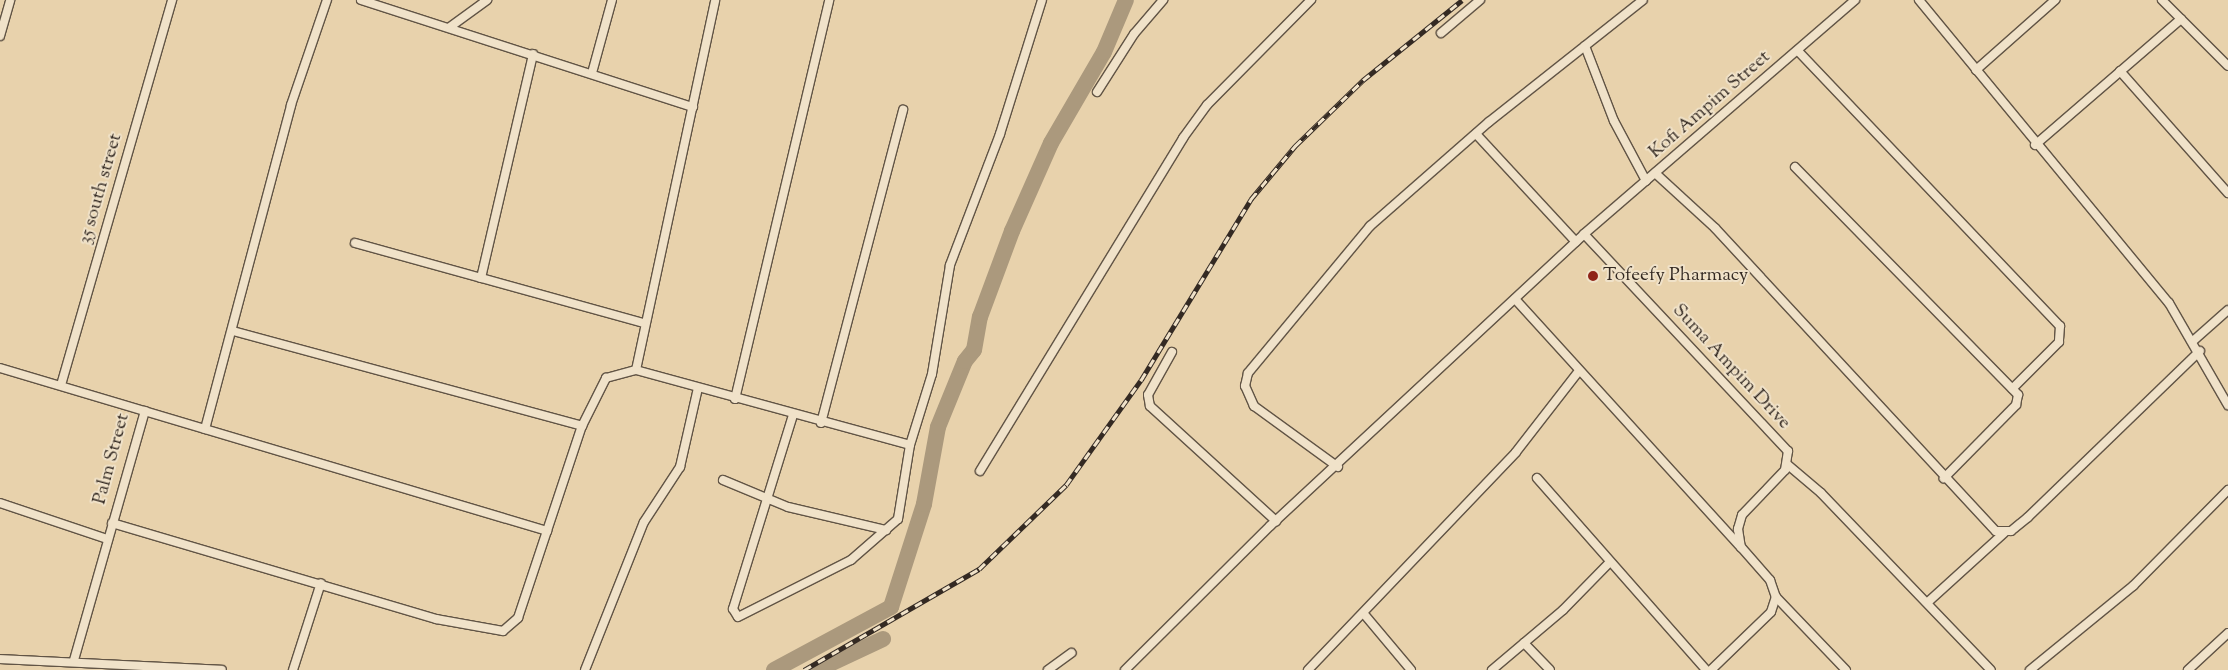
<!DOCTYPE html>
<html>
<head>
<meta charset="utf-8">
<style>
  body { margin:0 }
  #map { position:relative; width:2228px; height:670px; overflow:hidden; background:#e8d2ac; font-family:"Sorts Mill Goudy",serif }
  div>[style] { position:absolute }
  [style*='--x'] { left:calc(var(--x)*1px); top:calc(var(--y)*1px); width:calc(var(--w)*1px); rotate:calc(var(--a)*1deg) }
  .river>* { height:16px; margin:-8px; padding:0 8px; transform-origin:8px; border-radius:8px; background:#ab997d }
  .roads { filter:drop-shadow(1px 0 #615445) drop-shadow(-1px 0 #615445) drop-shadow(0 1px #615445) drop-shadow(0 -1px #615445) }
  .street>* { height:8px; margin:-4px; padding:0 4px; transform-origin:4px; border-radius:4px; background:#f0e2c9 }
  .rail>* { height:4.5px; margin-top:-2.25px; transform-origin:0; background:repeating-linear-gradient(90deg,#f0e2c9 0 8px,#342a23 0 16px); box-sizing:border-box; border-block:1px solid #342a23 }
  .dots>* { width:14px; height:14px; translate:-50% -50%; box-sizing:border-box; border:2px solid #f0e2c9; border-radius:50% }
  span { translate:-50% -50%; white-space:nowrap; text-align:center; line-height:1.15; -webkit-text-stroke:4px #f0e2c9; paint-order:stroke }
  .street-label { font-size:19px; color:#342a23 }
  .poi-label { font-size:19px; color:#342a23 }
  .left { translate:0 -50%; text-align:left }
</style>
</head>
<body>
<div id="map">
  <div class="river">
    <div style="--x:774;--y:670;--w:133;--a:-28.3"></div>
    <div style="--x:891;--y:607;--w:108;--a:-72.2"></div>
    <div style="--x:924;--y:504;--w:78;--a:-79.7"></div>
    <div style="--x:938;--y:427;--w:71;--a:-67.8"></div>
    <div style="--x:965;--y:361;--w:14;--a:-51"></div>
    <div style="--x:974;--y:350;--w:34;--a:-80"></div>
    <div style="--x:980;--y:317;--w:92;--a:-69.6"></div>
    <div style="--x:1012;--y:231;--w:96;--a:-66.1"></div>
    <div style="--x:1051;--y:143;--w:105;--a:-59.8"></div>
    <div style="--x:1104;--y:52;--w:56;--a:-67.1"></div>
    <div style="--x:817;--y:670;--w:73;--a:-25.2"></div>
  </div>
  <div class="roads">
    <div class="street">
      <div style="--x:361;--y:0;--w:349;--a:17.9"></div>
      <div style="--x:1919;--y:0;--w:393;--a:50.5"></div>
      <div style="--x:2169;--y:303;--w:118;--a:60"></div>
      <div style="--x:2162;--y:0;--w:93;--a:45"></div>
      <div style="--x:450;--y:27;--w:46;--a:-36.1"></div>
      <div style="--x:1441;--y:33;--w:51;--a:-40.2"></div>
      <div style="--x:0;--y:36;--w:37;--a:-74"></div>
      <div style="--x:1585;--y:46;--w:80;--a:68.9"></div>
      <div style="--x:1614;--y:121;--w:68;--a:61.9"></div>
      <div style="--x:1798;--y:51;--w:380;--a:46.4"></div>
      <div style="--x:2060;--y:326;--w:16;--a:94"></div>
      <div style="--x:2059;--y:342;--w:66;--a:135"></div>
      <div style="--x:1976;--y:70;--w:106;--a:-41.5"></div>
      <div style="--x:2120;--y:71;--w:163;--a:48.5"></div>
      <div style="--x:592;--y:73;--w:76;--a:-74.7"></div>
      <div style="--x:1097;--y:92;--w:69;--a:-57.5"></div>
      <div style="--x:1134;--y:34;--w:45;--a:-49.5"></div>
      <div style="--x:1476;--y:134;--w:147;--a:47.2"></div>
      <div style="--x:2035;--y:145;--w:193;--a:-40.8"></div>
      <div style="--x:1795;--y:167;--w:319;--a:45.6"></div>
      <div style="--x:2018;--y:395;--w:10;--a:101"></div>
      <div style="--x:2016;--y:405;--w:103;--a:134.6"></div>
      <div style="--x:1655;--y:173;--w:81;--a:42.5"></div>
      <div style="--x:1715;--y:228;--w:413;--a:47.2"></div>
      <div style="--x:1996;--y:531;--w:15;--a:0"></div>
      <div style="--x:2011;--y:531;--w:22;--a:-39"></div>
      <div style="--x:2028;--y:517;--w:239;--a:-44"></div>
      <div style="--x:1584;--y:234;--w:298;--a:46.8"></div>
      <div style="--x:1788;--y:451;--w:19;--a:99"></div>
      <div style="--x:1785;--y:470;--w:62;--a:133.7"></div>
      <div style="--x:1742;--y:515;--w:15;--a:106"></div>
      <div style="--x:1738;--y:529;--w:18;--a:81"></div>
      <div style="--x:355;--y:243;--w:300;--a:15.5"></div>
      <div style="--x:481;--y:278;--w:230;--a:-76.9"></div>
      <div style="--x:1515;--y:299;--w:336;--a:47.7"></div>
      <div style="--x:1741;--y:547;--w:44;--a:48.7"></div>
      <div style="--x:1770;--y:580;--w:18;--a:71"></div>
      <div style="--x:1776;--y:597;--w:101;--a:46.2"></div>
      <div style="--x:233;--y:331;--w:362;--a:15.2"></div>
      <div style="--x:2194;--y:340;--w:45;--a:-41.4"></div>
      <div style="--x:1172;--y:352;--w:49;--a:119.2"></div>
      <div style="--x:1148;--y:395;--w:11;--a:80"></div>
      <div style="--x:1150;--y:406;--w:171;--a:42.4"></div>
      <div style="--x:0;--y:368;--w:571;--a:16.59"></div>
      <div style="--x:636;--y:370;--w:378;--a:-77.9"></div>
      <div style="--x:61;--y:385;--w:401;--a:-73.9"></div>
      <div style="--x:735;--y:399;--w:410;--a:-76.7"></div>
      <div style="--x:793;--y:415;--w:203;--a:107.2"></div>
      <div style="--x:733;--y:609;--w:9;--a:58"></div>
      <div style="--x:738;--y:617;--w:127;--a:-26.8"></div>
      <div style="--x:851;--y:560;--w:62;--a:-41.1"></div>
      <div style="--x:898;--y:519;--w:75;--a:-80.8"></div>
      <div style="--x:910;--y:445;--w:74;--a:-72.8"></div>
      <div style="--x:932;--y:374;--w:110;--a:-80.6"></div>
      <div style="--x:950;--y:265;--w:140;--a:-69.1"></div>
      <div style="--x:1000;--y:134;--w:140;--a:-72.6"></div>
      <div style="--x:821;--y:423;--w:324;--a:-75.3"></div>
      <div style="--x:205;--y:429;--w:335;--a:-75.1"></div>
      <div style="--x:291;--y:105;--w:111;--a:-71.1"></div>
      <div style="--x:1788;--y:465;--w:43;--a:40.3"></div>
      <div style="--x:1821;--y:493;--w:245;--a:46.2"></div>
      <div style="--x:1338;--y:467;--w:104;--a:-144"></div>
      <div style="--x:1254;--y:406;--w:22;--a:-114"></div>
      <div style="--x:1245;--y:386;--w:13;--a:-77"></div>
      <div style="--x:1248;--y:373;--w:191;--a:-50.3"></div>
      <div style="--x:1370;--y:226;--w:158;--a:-41.2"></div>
      <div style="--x:1489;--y:122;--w:196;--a:-38.4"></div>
      <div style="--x:980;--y:471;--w:390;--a:-58.6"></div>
      <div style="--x:1183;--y:138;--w:41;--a:-54"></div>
      <div style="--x:1207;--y:105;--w:148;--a:-45.3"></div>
      <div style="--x:1537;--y:478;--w:256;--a:48.6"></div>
      <div style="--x:723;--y:480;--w:70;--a:22.6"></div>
      <div style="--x:788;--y:507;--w:101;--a:13.2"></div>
      <div style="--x:0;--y:503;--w:113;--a:18.6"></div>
      <div style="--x:112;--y:523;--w:338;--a:16.5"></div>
      <div style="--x:436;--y:619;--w:68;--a:10.2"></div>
      <div style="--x:503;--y:631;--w:20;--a:-41"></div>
      <div style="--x:518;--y:618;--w:202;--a:-71.6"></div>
      <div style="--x:582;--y:426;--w:54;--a:-63.4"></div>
      <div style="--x:606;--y:378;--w:31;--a:-15"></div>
      <div style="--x:636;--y:370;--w:284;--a:15.3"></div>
      <div style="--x:1928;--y:602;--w:103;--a:-42.2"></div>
      <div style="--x:1364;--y:614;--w:73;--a:50"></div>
      <div style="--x:1524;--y:643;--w:37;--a:46"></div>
      <div style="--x:0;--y:659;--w:222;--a:2.8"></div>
      <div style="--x:74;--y:660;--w:259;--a:-74.1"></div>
      <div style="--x:293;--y:670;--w:91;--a:-72.2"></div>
      <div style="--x:585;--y:670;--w:159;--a:-68.3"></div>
      <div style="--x:644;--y:522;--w:66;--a:-56.8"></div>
      <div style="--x:680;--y:467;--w:81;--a:-77.2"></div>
      <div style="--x:1048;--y:670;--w:29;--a:-36"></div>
      <div style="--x:1125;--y:670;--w:204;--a:-44.8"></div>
      <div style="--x:1270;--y:526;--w:429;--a:-42.9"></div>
      <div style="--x:1584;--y:234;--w:358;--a:-40.8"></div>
      <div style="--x:1308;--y:670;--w:301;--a:-46.3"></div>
      <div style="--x:1516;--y:452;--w:101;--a:-52.2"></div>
      <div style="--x:1492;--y:670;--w:93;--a:-40.2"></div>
      <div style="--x:1563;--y:610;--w:64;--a:-45.6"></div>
      <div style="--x:1711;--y:670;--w:83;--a:-44"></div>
      <div style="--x:1771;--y:612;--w:16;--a:-72"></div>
      <div style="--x:2030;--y:670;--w:133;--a:-39.2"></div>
      <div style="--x:2133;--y:586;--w:135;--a:-45.3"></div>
      <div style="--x:2188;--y:670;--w:54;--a:-42.8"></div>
    </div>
  </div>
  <div class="rail">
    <div style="--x:804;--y:670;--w:202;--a:-30"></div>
    <div style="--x:979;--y:569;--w:121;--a:-44"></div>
    <div style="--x:1066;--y:485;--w:129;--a:-54.5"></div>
    <div style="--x:1141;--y:380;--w:212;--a:-58.7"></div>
    <div style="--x:1251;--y:199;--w:69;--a:-50.3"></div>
    <div style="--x:1295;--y:146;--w:95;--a:-44.1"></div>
    <div style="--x:1363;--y:80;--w:127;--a:-38.9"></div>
  </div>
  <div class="dots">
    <div style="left:1593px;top:276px;background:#8f2418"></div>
  </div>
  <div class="street-label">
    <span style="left:1710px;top:105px;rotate:-41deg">Kofi Ampim Street</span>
    <span style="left:101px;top:189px;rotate:-74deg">35 south street</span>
    <span style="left:1731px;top:367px;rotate:47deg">Suma Ampim Drive</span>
    <span style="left:112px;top:459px;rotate:-75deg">Palm Street</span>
  </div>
  <div class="poi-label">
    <span class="left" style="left:1603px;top:276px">Tofeefy Pharmacy</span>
  </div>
</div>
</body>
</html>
